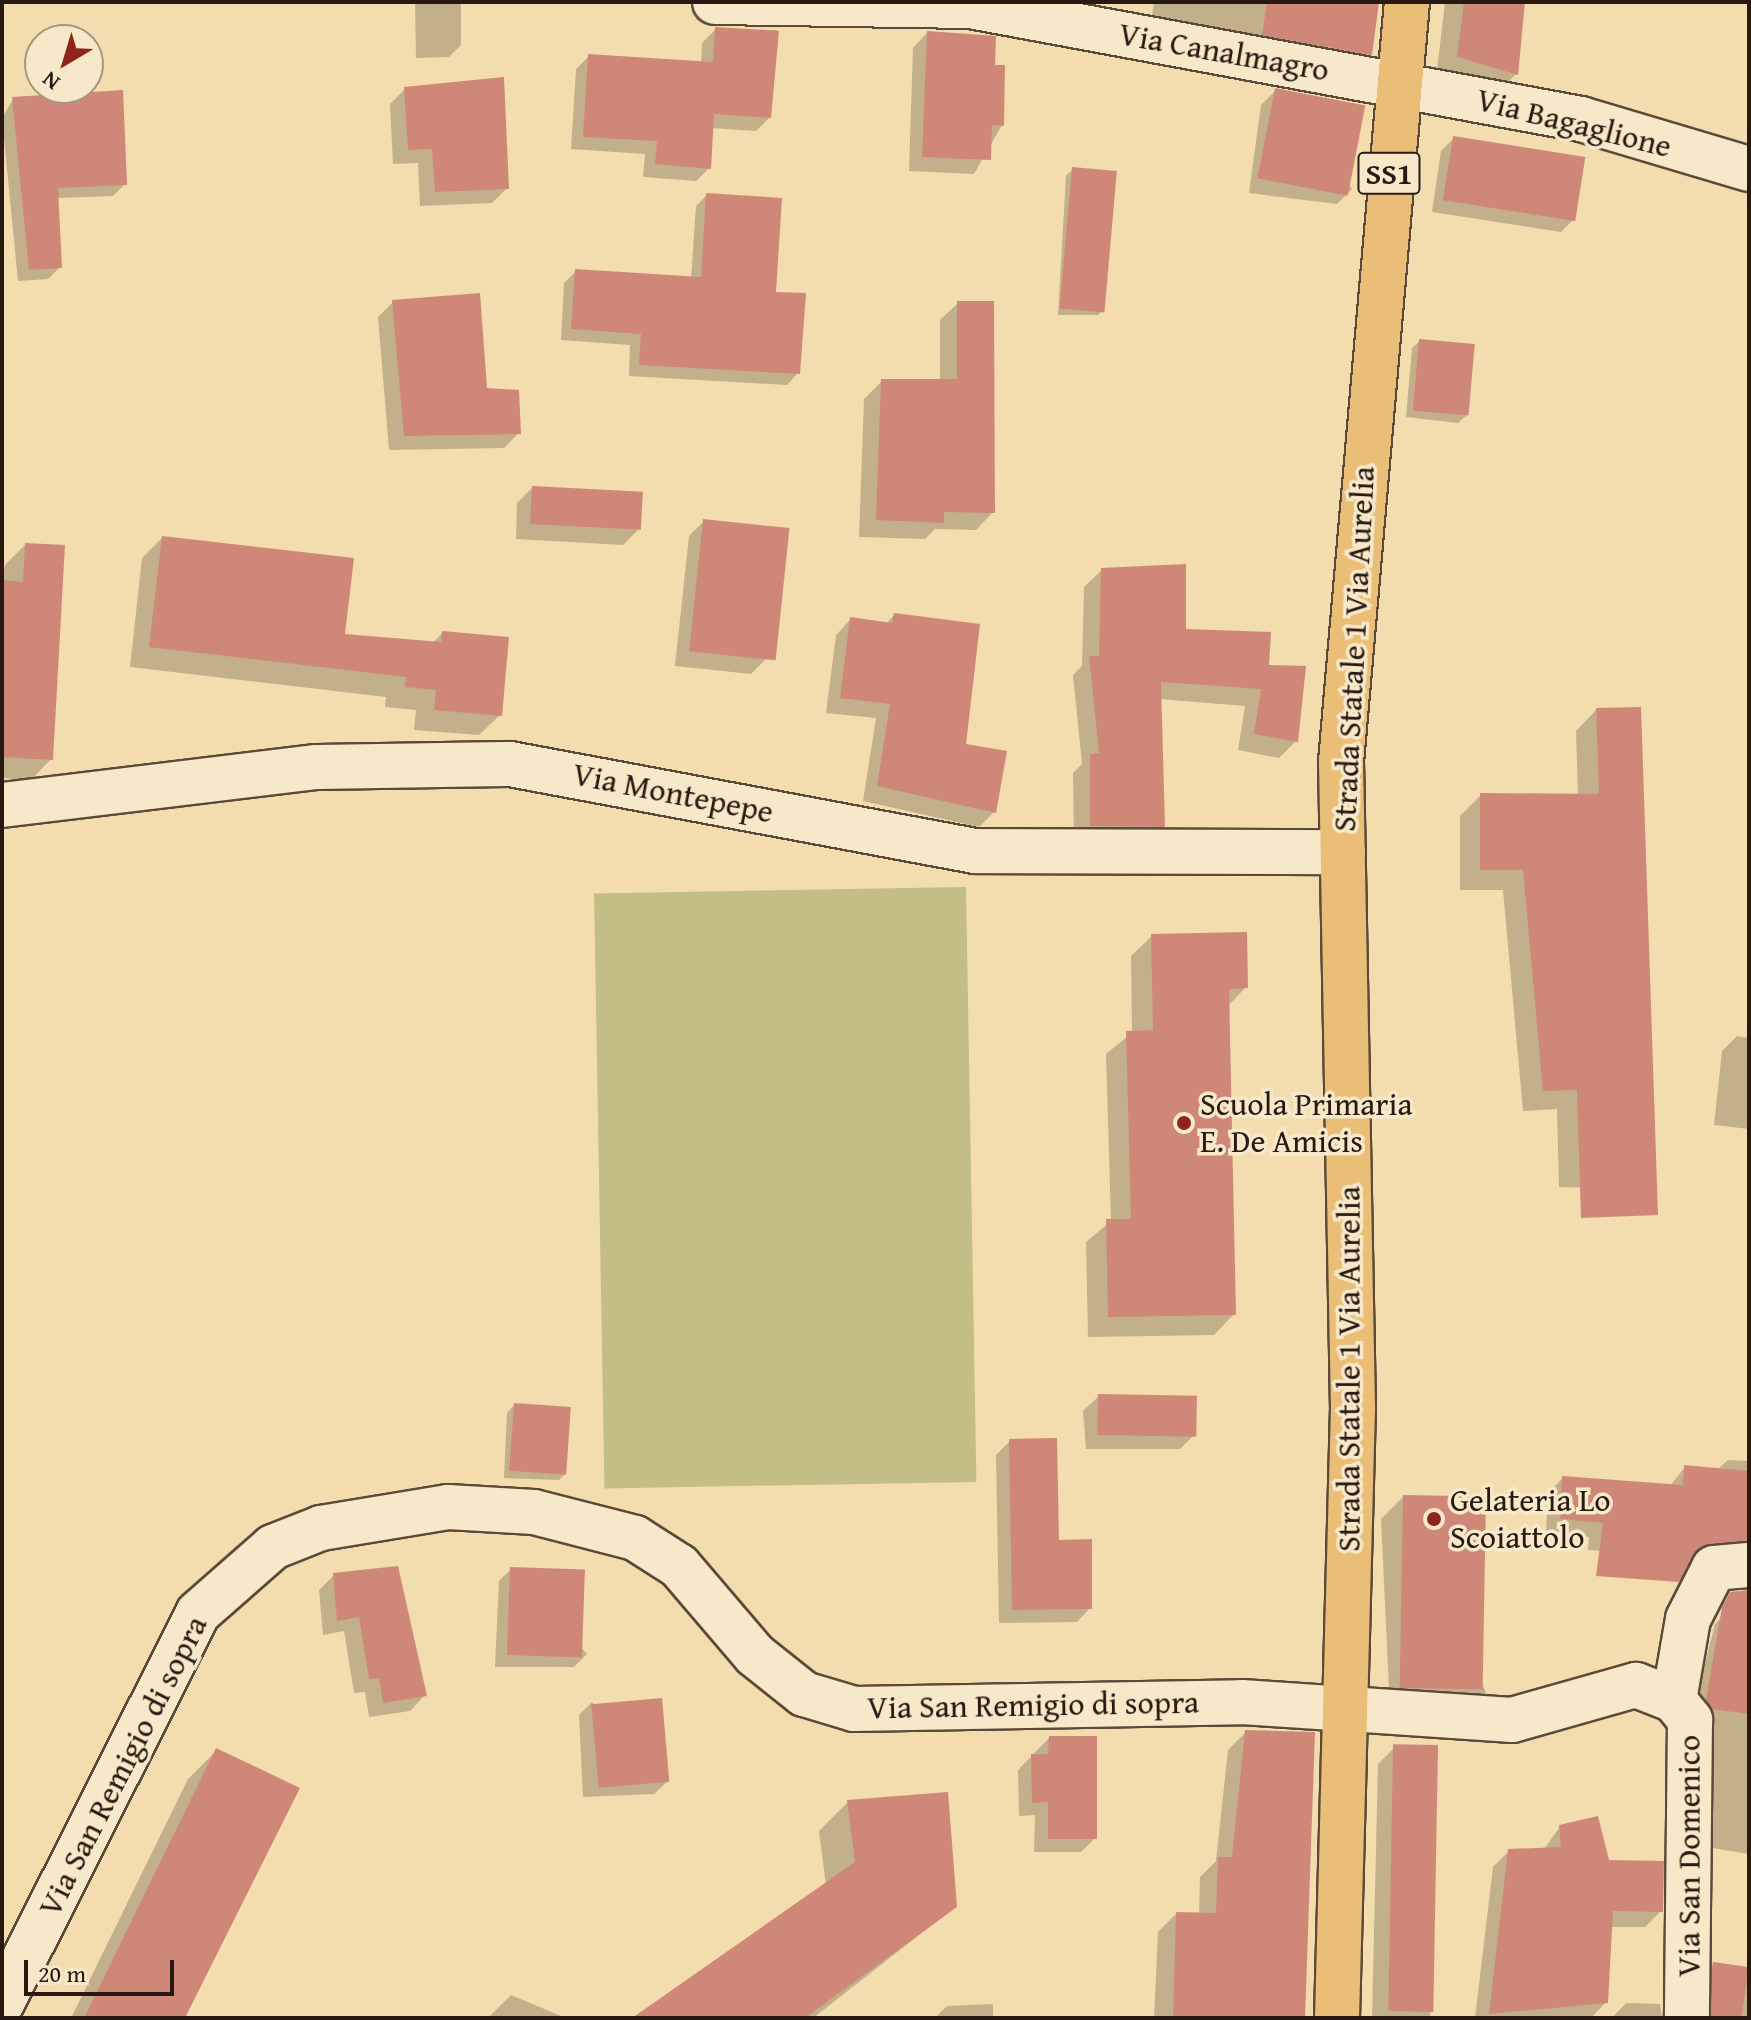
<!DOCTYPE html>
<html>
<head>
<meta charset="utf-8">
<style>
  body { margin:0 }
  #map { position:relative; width:1751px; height:2020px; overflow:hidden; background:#f3dcae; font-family:"Gentium Book Plus",serif }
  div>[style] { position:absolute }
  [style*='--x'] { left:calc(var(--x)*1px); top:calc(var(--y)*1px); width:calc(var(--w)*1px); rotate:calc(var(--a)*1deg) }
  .green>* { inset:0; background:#c2be85; transform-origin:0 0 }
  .shadow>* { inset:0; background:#0003 }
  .building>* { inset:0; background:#cf8878; transform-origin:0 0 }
  .roads { filter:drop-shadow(2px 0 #5b4a39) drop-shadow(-2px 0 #5b4a39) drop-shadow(0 2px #5b4a39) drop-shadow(0 -2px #5b4a39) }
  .minor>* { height:44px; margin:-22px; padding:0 22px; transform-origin:22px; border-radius:22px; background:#f7e8ca }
  .major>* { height:44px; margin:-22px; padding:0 22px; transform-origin:22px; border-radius:22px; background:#eabe77 }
  .dots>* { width:22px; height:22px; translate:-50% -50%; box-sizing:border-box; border:4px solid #f7e8ca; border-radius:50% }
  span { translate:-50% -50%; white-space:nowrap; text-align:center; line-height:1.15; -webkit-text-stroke:7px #f7e8ca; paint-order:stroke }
  .shield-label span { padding:2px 6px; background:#f7e8ca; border:2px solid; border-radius:6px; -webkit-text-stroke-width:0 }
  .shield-label { font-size:30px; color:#281a12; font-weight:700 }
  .street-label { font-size:32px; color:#281a12 }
  .poi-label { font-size:32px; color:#281a12 }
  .left { translate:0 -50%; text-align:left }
  .frame { position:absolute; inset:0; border:4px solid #281a12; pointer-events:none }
  .north { position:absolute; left:24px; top:24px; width:80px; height:80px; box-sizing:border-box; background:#f7e8ca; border:2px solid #a49680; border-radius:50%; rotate:218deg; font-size:22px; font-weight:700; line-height:32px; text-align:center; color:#281a12 }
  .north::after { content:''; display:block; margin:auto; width:28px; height:36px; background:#8f2418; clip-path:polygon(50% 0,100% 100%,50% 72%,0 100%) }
  .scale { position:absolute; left:24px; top:1960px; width:150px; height:36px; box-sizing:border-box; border:4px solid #281a12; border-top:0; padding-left:10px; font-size:24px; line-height:28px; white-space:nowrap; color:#281a12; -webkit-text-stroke:6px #f7e8ca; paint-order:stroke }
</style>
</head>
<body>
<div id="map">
  <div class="green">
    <div style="left:966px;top:887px;width:595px;height:372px;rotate:89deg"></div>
  </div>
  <div class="shadow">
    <div style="clip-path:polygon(415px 2px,461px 2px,461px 45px,449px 57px,416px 58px)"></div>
    <div style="clip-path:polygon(1154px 2px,1377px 2px,1370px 54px,1355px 69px,1150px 29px)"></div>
    <div style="clip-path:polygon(1445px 2px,1523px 2px,1516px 74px,1493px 97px,1436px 79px)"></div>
    <div style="clip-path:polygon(716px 29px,777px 30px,769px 118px,756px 131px,711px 128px,709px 168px,696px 181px,643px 177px,645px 154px,571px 149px,576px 69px,589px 56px,701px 63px,702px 43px)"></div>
    <div style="clip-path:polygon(927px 33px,993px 67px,1002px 125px,974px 174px,909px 171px,913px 48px)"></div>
    <div style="clip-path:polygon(405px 89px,507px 188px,492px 203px,420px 206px,418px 163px,393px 164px,390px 104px)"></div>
    <div style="clip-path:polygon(1276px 90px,1352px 189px,1337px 204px,1249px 193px,1261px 105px)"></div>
    <div style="clip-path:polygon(13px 99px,125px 184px,113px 196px,57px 198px,60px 267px,48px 279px,18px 281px,2px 118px)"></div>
    <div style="clip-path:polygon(1454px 138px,1574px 219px,1561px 232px,1432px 212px,1441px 151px)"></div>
    <div style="clip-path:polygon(1073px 169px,1105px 308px,1098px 315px,1058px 315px,1066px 176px)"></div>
    <div style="clip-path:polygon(707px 195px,774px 294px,798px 373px,787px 385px,629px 376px,630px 345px,561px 340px,564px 283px,576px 271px,691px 279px,696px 206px)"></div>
    <div style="clip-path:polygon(393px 302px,519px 433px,504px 448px,389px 450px,378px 317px)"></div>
    <div style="clip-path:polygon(958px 303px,993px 512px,976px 530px,935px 529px,925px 539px,859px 537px,864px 399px,882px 381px,940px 381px,940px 320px)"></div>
    <div style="clip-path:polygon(1420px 341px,1466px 416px,1458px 423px,1406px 417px,1412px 348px)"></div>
    <div style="clip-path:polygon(532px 488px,638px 530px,623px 545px,516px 539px,517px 503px)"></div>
    <div style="clip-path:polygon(704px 521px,788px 530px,766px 659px,751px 674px,675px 666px,689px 536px)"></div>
    <div style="clip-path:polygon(162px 538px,343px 636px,433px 643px,442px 633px,500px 715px,479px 735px,414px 730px,416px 710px,385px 707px,386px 697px,130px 667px,142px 558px)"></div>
    <div style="clip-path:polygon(25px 545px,51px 759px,31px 780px,2px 778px,2px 582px,5px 565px)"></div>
    <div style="clip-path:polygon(1102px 570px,1185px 631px,1266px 667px,1296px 741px,1279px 758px,1238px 750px,1245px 706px,1159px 699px,1163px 826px,1146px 843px,1074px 843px,1073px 773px,1082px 764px,1073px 675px,1082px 666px,1084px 587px)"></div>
    <div style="clip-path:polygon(894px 615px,994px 812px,979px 827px,863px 801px,876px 718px,826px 713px,836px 635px,851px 619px,886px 624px)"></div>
    <div style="clip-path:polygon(1596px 710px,1634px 1189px,1559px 1187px,1557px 1109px,1523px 1111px,1503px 890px,1460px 890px,1460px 816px,1481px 795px,1578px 796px,1576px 731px)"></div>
    <div style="clip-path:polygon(1152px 936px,1246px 987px,1228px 1006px,1234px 1314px,1214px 1335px,1088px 1337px,1086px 1242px,1111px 1221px,1106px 1054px,1132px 1033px,1131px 956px)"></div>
    <div style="clip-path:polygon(1737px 1036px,1749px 1038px,1749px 1129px,1714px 1125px,1722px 1051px)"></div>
    <div style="clip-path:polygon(1099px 1396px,1195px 1434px,1180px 1449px,1086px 1449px,1083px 1411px)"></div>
    <div style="clip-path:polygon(514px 1405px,566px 1473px,559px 1480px,504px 1478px,507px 1413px)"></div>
    <div style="clip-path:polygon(1010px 1441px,1090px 1608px,1077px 1622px,999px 1623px,996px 1455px)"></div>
    <div style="clip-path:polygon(1728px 1460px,1749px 1461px,1749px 1559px,1588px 1550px,1589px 1537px,1546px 1533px,1548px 1493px,1563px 1478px,1670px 1486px,1685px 1467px,1717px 1470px)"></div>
    <div style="clip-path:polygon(1403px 1497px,1486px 1693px,1463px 1715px,1390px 1710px,1381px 1519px)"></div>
    <div style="clip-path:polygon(511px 1569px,587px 1654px,574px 1667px,495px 1667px,499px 1581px)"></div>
    <div style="clip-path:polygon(334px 1575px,425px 1695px,410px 1711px,369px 1717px,365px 1692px,354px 1693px,344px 1631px,323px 1635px,319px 1590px)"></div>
    <div style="clip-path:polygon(1729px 1610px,1749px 1614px,1749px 1854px,1700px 1846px,1692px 1715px,1715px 1624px)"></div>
    <div style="clip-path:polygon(592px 1702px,667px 1782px,654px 1794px,583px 1797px,579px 1715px)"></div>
    <div style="clip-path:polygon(1246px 1732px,1303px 2018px,1154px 2018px,1158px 1932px,1176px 1914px,1199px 1914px,1200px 1877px,1216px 1861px,1228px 1750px)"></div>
    <div style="clip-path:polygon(1049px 1738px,1095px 1838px,1081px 1852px,1034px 1852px,1035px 1815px,1019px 1816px,1018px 1770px)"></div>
    <div style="clip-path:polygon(1436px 1747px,1430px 2018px,1372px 2018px,1378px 1764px,1394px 1748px)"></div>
    <div style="clip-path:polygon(217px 1750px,183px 2018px,71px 2018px,188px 1779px)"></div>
    <div style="clip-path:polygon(848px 1802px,955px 1907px,813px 2018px,636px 2018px,826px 1885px,819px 1831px)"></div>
    <div style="clip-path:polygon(1560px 1827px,1661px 1911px,1645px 1927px,1610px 1927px,1606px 2002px,1591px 2018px,1475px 2018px,1493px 1867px,1509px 1851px,1544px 1849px)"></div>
    <div style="clip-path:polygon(1713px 1964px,1749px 1969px,1749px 2018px,1699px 2018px,1700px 1978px)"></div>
    <div style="clip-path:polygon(511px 1995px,566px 2018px,488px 2018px)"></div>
    <div style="clip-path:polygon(1626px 2003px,1660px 2004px,1662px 2018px,1612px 2018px)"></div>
    <div style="clip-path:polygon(993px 2004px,993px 2018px,935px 2018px,947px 2006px)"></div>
  </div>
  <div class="building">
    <div style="clip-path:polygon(1267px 2px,1379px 2px,1372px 55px,1262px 35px)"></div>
    <div style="clip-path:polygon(1464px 2px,1525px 2px,1518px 75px,1457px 57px)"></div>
    <div style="clip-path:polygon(715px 27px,779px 31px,771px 118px,714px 114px,711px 169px,655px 164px,657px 141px,583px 137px,588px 54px,713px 62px)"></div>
    <div style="clip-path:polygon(927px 31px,996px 36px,995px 65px,1005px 65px,1004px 126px,992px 125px,991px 160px,922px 157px)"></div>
    <div style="clip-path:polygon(504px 77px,509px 189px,435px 192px,432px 149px,408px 150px,404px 87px)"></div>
    <div style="left:1275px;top:88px;width:92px;height:92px;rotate:11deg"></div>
    <div style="clip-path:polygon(123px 90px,127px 185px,58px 188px,62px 268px,29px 270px,12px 97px)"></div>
    <div style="left:1453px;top:136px;width:134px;height:65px;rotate:9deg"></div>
    <div style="left:1072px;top:167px;width:45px;height:142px;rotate:5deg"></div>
    <div style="clip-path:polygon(706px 193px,782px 198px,776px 292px,806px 293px,800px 374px,639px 365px,641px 334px,571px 329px,575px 269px,701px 277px)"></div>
    <div style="clip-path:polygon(480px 293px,487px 388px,519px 390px,521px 434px,404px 436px,392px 300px)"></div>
    <div style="clip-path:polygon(957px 301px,994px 301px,995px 513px,944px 512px,944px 523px,876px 520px,881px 379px,957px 379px)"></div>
    <div style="left:1419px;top:339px;width:56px;height:72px;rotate:5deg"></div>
    <div style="left:532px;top:486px;width:111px;height:38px;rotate:3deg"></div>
    <div style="left:703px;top:519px;width:87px;height:133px;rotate:6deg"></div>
    <div style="clip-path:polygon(162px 536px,354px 558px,345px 634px,441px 642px,442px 631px,509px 637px,502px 716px,434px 710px,436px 690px,405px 687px,406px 677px,149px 647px)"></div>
    <div style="clip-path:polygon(25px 543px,65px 545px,53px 760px,2px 757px,2px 580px,23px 582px)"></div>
    <div style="clip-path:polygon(1186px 564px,1186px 629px,1271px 632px,1269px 665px,1306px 666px,1298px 742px,1254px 734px,1261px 689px,1161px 682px,1165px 827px,1090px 826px,1090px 754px,1099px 753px,1089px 656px,1099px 656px,1101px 568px)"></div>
    <div style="clip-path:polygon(894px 613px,980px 624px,966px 744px,1007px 751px,996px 813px,877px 786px,890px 704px,840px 698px,850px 617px,892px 623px)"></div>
    <div style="clip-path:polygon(1641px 707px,1658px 1215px,1581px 1218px,1577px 1090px,1543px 1091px,1523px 870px,1480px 870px,1480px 793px,1599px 794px,1596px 708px)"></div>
    <div style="clip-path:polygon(1247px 932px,1248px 988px,1229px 989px,1236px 1315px,1108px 1317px,1106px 1219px,1131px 1219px,1126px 1031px,1153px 1030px,1151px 934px)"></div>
    <div style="left:1098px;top:1394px;width:99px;height:41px;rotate:1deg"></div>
    <div style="left:514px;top:1403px;width:57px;height:68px;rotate:4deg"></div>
    <div style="clip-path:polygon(1057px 1438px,1059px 1540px,1092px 1539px,1092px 1609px,1012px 1610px,1009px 1439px)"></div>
    <div style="clip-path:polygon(1684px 1465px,1749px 1471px,1749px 1540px,1701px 1547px,1679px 1582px,1596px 1576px,1603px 1523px,1560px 1519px,1562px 1476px,1683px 1485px)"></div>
    <div style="left:1403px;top:1495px;width:83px;height:193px;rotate:1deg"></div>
    <div style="clip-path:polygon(398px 1566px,427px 1696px,383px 1703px,379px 1678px,369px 1679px,359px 1617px,337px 1621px,333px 1573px)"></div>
    <div style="left:510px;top:1567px;width:75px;height:88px;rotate:2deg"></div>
    <div style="clip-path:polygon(1749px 1590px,1749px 1714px,1711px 1709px,1706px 1700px,1722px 1607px,1730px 1592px)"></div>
    <div style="left:662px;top:1698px;width:84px;height:71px;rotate:85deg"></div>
    <div style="clip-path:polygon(1245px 1730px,1315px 1732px,1305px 2018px,1173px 2018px,1176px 1912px,1216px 1913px,1218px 1857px,1232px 1857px)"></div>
    <div style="clip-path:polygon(1049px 1736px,1097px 1736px,1097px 1839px,1048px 1839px,1048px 1802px,1032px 1803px,1031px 1754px,1048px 1754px)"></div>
    <div style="left:1438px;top:1745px;width:267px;height:45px;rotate:91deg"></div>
    <div style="clip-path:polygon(216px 1748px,300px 1788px,185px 2018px,84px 2018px)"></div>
    <div style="clip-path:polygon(948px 1792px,957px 1907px,805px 2018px,632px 2018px,855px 1862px,847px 1800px)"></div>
    <div style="clip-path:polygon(1598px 1816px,1609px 1860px,1664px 1861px,1663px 1912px,1613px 1911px,1608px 2003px,1489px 2014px,1508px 1849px,1561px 1847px,1559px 1825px)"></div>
    <div style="left:1713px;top:1962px;width:36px;height:56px;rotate:8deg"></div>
  </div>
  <div class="roads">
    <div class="minor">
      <div style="--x:715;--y:2;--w:255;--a:0.9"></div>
      <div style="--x:970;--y:6;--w:621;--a:10.48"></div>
      <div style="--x:1581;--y:119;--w:175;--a:16.6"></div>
      <div style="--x:2;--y:805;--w:317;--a:-6.9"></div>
      <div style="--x:317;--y:767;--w:193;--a:-0.9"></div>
      <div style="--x:510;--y:764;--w:473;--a:10.6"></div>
      <div style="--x:975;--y:851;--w:368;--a:0.2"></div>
      <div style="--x:1674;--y:1700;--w:26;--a:51"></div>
      <div style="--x:1690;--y:1720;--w:298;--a:90.6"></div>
      <div style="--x:1674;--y:1700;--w:82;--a:-80.2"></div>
      <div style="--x:1688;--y:1619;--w:57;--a:-63"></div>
      <div style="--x:1714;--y:1568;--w:35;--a:-5"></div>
      <div style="--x:2;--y:2003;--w:436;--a:-63.3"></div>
      <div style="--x:198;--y:1613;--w:100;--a:-41.3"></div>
      <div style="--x:273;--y:1547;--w:52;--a:-21.6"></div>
      <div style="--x:321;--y:1528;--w:129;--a:-9.4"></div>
      <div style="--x:448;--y:1507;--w:86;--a:3.3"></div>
      <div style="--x:534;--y:1512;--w:104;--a:14.4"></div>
      <div style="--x:635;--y:1538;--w:52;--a:32.5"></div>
      <div style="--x:679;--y:1566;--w:117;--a:49.5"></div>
      <div style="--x:755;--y:1655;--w:63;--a:38.5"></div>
      <div style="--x:804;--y:1694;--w:52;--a:16.7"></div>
      <div style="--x:854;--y:1709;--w:388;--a:-1"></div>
      <div style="--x:1242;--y:1702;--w:271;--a:3.8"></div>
      <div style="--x:1512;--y:1720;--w:129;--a:-15.8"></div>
      <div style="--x:1636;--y:1685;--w:41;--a:21.5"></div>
    </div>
    <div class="major">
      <div style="--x:1337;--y:2018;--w:609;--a:-88.5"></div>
      <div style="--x:1353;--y:1409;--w:647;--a:-91.06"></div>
      <div style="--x:1341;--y:762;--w:763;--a:-85.04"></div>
    </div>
  </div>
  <div class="dots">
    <div style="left:1184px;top:1123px;background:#8f2418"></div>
    <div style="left:1434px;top:1519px;background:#8f2418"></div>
  </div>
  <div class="shield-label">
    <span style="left:1389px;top:173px">SS1</span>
  </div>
  <div class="street-label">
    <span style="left:1224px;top:52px;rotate:10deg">Via Canalmagro</span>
    <span style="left:1574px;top:123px;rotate:14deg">Via Bagaglione</span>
    <span style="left:1354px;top:649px;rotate:-87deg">Strada Statale 1 Via Aurelia</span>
    <span style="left:673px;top:793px;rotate:11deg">Via Montepepe</span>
    <span style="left:1349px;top:1369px;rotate:-90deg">Strada Statale 1 Via Aurelia</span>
    <span style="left:1033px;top:1705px;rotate:-1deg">Via San Remigio di sopra</span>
    <span style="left:123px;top:1766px;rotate:-63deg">Via San Remigio di sopra</span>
    <span style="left:1689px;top:1856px;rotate:-90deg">Via San Domenico</span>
  </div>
  <div class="poi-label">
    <span class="left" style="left:1200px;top:1123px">Scuola Primaria<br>E. De Amicis</span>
    <span class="left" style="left:1450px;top:1519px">Gelateria Lo<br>Scoiattolo</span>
  </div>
  <div class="frame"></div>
  <div class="north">N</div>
  <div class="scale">20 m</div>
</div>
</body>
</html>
